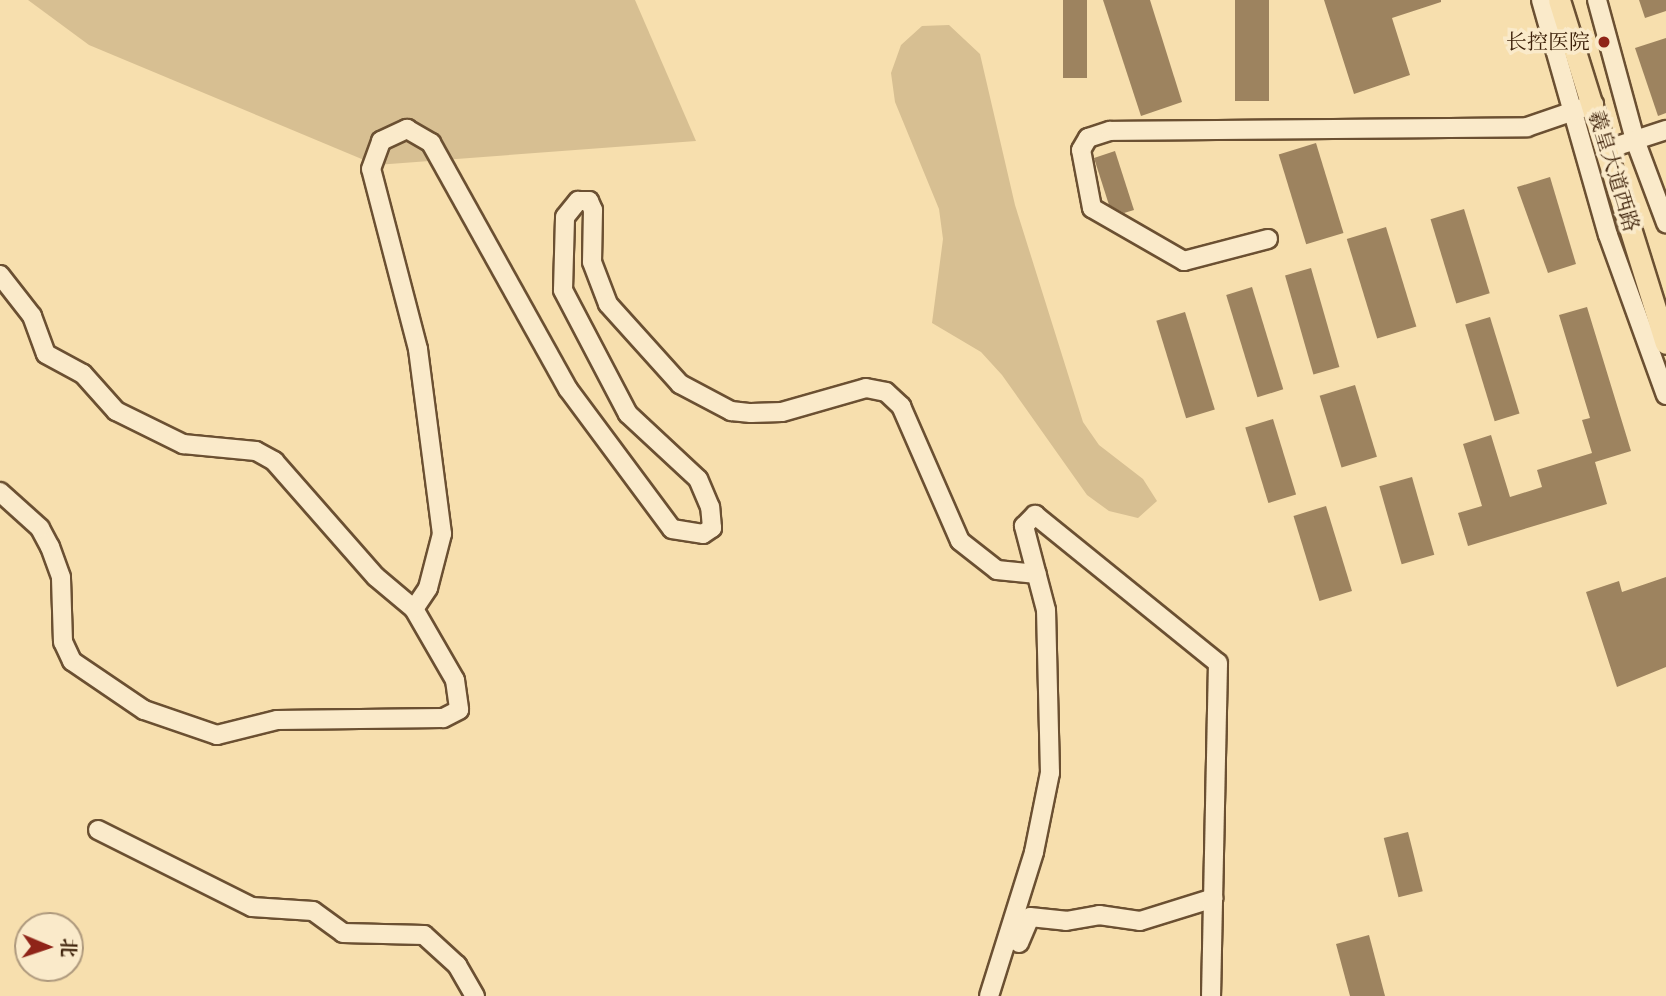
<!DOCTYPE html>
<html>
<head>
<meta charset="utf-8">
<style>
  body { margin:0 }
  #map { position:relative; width:1666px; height:996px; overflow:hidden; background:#f7dfae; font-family:"IM FELL French Canon","Noto Serif SC",serif }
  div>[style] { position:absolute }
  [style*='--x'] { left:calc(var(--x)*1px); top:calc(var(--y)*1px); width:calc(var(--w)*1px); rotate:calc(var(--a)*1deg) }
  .green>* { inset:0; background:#d7bf92 }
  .building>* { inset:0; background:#9d835f; transform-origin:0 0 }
  .roads { filter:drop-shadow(2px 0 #6b5032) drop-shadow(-2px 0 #6b5032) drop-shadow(0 2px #6b5032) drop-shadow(0 -2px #6b5032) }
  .minor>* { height:18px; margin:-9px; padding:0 9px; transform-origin:9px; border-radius:9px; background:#faeaca }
  .major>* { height:21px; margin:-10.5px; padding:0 10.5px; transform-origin:10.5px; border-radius:10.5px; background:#f7dfae }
  .dots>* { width:19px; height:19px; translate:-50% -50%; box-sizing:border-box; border:4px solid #faeaca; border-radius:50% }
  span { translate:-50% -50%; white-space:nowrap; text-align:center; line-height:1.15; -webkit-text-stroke:7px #faeaca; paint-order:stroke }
  .poi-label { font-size:21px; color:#3c2009 }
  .right { translate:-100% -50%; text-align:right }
  .street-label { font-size:21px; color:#3c2009 }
  .north { position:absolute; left:14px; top:912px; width:70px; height:70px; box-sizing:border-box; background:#faeaca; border:2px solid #ae997d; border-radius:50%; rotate:92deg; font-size:19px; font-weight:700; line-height:28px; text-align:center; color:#3c2009 }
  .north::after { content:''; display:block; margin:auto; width:24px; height:32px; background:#8f2418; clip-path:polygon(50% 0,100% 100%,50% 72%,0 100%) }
</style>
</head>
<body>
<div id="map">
  <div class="green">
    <div style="clip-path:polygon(28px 0,635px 0,696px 141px,376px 165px,89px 45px)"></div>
    <div style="clip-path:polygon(949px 25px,980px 54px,1015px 205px,1083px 422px,1099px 445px,1143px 479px,1157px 501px,1138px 518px,1109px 511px,1087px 495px,1002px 375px,981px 352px,932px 323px,943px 239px,939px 209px,895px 102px,891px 73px,901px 45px,922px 26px)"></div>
  </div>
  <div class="building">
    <div style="left:1063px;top:0;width:24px;height:78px"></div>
    <div style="clip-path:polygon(1103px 0,1150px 0,1182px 102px,1141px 116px)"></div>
    <div style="left:1235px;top:0;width:34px;height:101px"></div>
    <div style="clip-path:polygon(1324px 0,1441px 0,1441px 2px,1392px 18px,1410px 75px,1354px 94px)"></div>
    <div style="clip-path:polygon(1639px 0,1666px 0,1666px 11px,1645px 18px)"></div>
    <div style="clip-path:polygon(1666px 38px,1666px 113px,1658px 116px,1635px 48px)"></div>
    <div style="left:1316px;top:143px;width:94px;height:39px;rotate:73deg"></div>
    <div style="clip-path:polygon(1115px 151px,1134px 210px,1124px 213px,1109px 205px,1094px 158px)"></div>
    <div style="clip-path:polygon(1550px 177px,1576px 264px,1548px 273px,1517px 187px)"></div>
    <div style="left:1464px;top:209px;width:88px;height:35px;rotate:73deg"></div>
    <div style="left:1386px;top:227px;width:104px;height:41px;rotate:73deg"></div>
    <div style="left:1311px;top:268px;width:103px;height:27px;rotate:74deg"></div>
    <div style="left:1252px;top:287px;width:107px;height:27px;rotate:73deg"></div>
    <div style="clip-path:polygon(1587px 307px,1631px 451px,1595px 462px,1607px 504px,1468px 546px,1458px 513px,1482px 506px,1463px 444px,1491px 435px,1510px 497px,1542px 487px,1537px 470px,1592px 453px,1582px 420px,1590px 418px,1559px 315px)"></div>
    <div style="left:1185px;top:312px;width:102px;height:30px;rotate:73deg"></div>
    <div style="left:1490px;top:317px;width:101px;height:26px;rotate:73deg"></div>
    <div style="left:1355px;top:385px;width:75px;height:37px;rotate:73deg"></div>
    <div style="left:1273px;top:419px;width:79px;height:29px;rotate:73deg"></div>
    <div style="left:1412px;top:477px;width:81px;height:34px;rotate:74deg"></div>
    <div style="left:1326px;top:506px;width:89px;height:34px;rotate:73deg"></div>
    <div style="clip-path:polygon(1666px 577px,1666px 667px,1617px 687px,1586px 592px,1619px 581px,1622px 592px)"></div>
    <div style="left:1408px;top:832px;width:61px;height:25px;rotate:76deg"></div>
    <div style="clip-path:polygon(1369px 935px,1385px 996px,1350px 996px,1336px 944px)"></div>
  </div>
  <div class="roads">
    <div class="minor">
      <div style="--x:1541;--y:0;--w:244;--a:74.1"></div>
      <div style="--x:1608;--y:235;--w:170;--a:70.1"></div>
      <div style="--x:1597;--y:0;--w:145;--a:74.8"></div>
      <div style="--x:1635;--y:140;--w:89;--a:69.5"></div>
      <div style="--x:1617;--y:146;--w:52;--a:-18.1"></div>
      <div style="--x:1268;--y:239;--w:87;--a:165.3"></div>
      <div style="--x:1184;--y:261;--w:106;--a:-150.1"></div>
      <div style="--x:1092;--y:208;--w:59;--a:-100.7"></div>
      <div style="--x:1081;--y:150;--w:14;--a:-60"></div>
      <div style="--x:1088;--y:138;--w:23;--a:-18"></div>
      <div style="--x:1110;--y:131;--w:417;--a:-0.5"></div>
      <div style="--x:1527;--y:127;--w:71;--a:-18.9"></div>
      <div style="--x:0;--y:275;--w:52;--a:52"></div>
      <div style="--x:32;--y:316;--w:40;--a:69.8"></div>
      <div style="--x:46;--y:354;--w:42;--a:28.4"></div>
      <div style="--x:83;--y:374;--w:50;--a:48.3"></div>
      <div style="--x:116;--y:411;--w:75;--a:26.2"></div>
      <div style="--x:183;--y:444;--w:73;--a:5.5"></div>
      <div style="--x:256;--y:451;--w:21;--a:29"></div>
      <div style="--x:274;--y:461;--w:154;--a:48.7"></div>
      <div style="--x:376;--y:577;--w:50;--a:40.1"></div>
      <div style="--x:414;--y:609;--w:82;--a:60"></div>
      <div style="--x:455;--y:680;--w:30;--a:82"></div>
      <div style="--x:459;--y:710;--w:18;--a:153"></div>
      <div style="--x:443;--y:718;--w:166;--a:179.3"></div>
      <div style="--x:277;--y:720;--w:62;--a:166"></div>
      <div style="--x:217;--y:735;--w:77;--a:-161.1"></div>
      <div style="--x:144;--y:710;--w:87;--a:-145.8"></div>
      <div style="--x:72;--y:661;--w:21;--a:-115"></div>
      <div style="--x:63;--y:642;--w:65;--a:-91.8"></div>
      <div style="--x:61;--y:577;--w:32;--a:-110"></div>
      <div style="--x:50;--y:547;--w:21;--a:-118"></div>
      <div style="--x:40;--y:528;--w:54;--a:-138"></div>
      <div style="--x:414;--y:609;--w:25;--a:-56"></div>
      <div style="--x:428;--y:588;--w:56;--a:-75.5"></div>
      <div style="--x:442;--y:534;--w:187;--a:-97.4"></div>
      <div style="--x:418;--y:349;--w:186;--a:-104.6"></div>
      <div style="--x:371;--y:169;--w:30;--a:-70"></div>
      <div style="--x:381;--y:141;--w:29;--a:-25"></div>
      <div style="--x:407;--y:129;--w:28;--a:30"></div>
      <div style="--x:431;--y:143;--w:282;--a:60.9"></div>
      <div style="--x:568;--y:389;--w:174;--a:53.4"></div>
      <div style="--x:672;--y:529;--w:31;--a:9"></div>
      <div style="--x:703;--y:534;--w:11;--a:-34"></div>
      <div style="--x:712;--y:528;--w:21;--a:-95"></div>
      <div style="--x:710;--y:507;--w:30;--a:-113"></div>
      <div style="--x:698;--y:479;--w:96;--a:-137.1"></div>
      <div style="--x:628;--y:414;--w:140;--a:-117.7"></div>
      <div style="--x:563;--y:290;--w:73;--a:-88.4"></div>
      <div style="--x:565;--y:217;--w:21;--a:-51"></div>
      <div style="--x:578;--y:201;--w:11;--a:0"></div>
      <div style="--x:589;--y:201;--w:10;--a:66"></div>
      <div style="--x:593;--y:210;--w:52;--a:91.1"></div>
      <div style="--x:592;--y:262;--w:45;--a:69.1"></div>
      <div style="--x:608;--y:304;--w:108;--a:48"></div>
      <div style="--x:680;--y:384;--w:58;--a:27.9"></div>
      <div style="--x:731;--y:411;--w:20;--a:6"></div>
      <div style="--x:751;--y:413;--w:31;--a:-2"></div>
      <div style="--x:782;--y:412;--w:87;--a:-15.9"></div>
      <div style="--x:866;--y:388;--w:20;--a:11"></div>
      <div style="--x:886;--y:392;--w:21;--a:43"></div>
      <div style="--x:901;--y:406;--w:147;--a:66.4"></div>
      <div style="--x:960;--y:541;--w:47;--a:38.1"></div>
      <div style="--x:997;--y:570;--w:40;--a:5.7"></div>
      <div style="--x:98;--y:830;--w:172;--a:26.6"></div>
      <div style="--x:252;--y:907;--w:61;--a:3.8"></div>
      <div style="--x:313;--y:911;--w:37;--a:36"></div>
      <div style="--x:343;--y:933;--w:81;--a:1.4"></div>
      <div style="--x:424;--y:935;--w:45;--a:42.3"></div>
      <div style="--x:457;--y:965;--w:36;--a:60"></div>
      <div style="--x:1019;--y:943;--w:28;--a:-67"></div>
      <div style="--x:1030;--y:917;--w:36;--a:6"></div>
      <div style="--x:1066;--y:921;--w:34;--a:-10"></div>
      <div style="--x:1099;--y:915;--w:41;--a:8.3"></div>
      <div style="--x:1140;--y:921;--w:77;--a:-17.3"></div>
      <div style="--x:989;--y:996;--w:151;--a:-72.6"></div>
      <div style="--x:1034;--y:852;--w:81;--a:-78.6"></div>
      <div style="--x:1050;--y:773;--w:163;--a:-91.4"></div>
      <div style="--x:1046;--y:610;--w:87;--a:-104.7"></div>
      <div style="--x:1024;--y:526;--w:16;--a:-45"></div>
      <div style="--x:1035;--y:515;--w:235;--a:39"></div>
      <div style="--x:1218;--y:663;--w:333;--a:91.2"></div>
    </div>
    <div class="major">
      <div style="--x:1559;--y:0;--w:359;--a:72.7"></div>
    </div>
  </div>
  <div class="dots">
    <div style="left:1604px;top:42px;background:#8f2418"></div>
  </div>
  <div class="poi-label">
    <span class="right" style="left:1590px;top:42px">长控医院</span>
  </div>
  <div class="street-label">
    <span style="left:1614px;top:171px;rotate:73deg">羲皇大道西路</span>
  </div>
  <div class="north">北</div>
</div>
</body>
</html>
